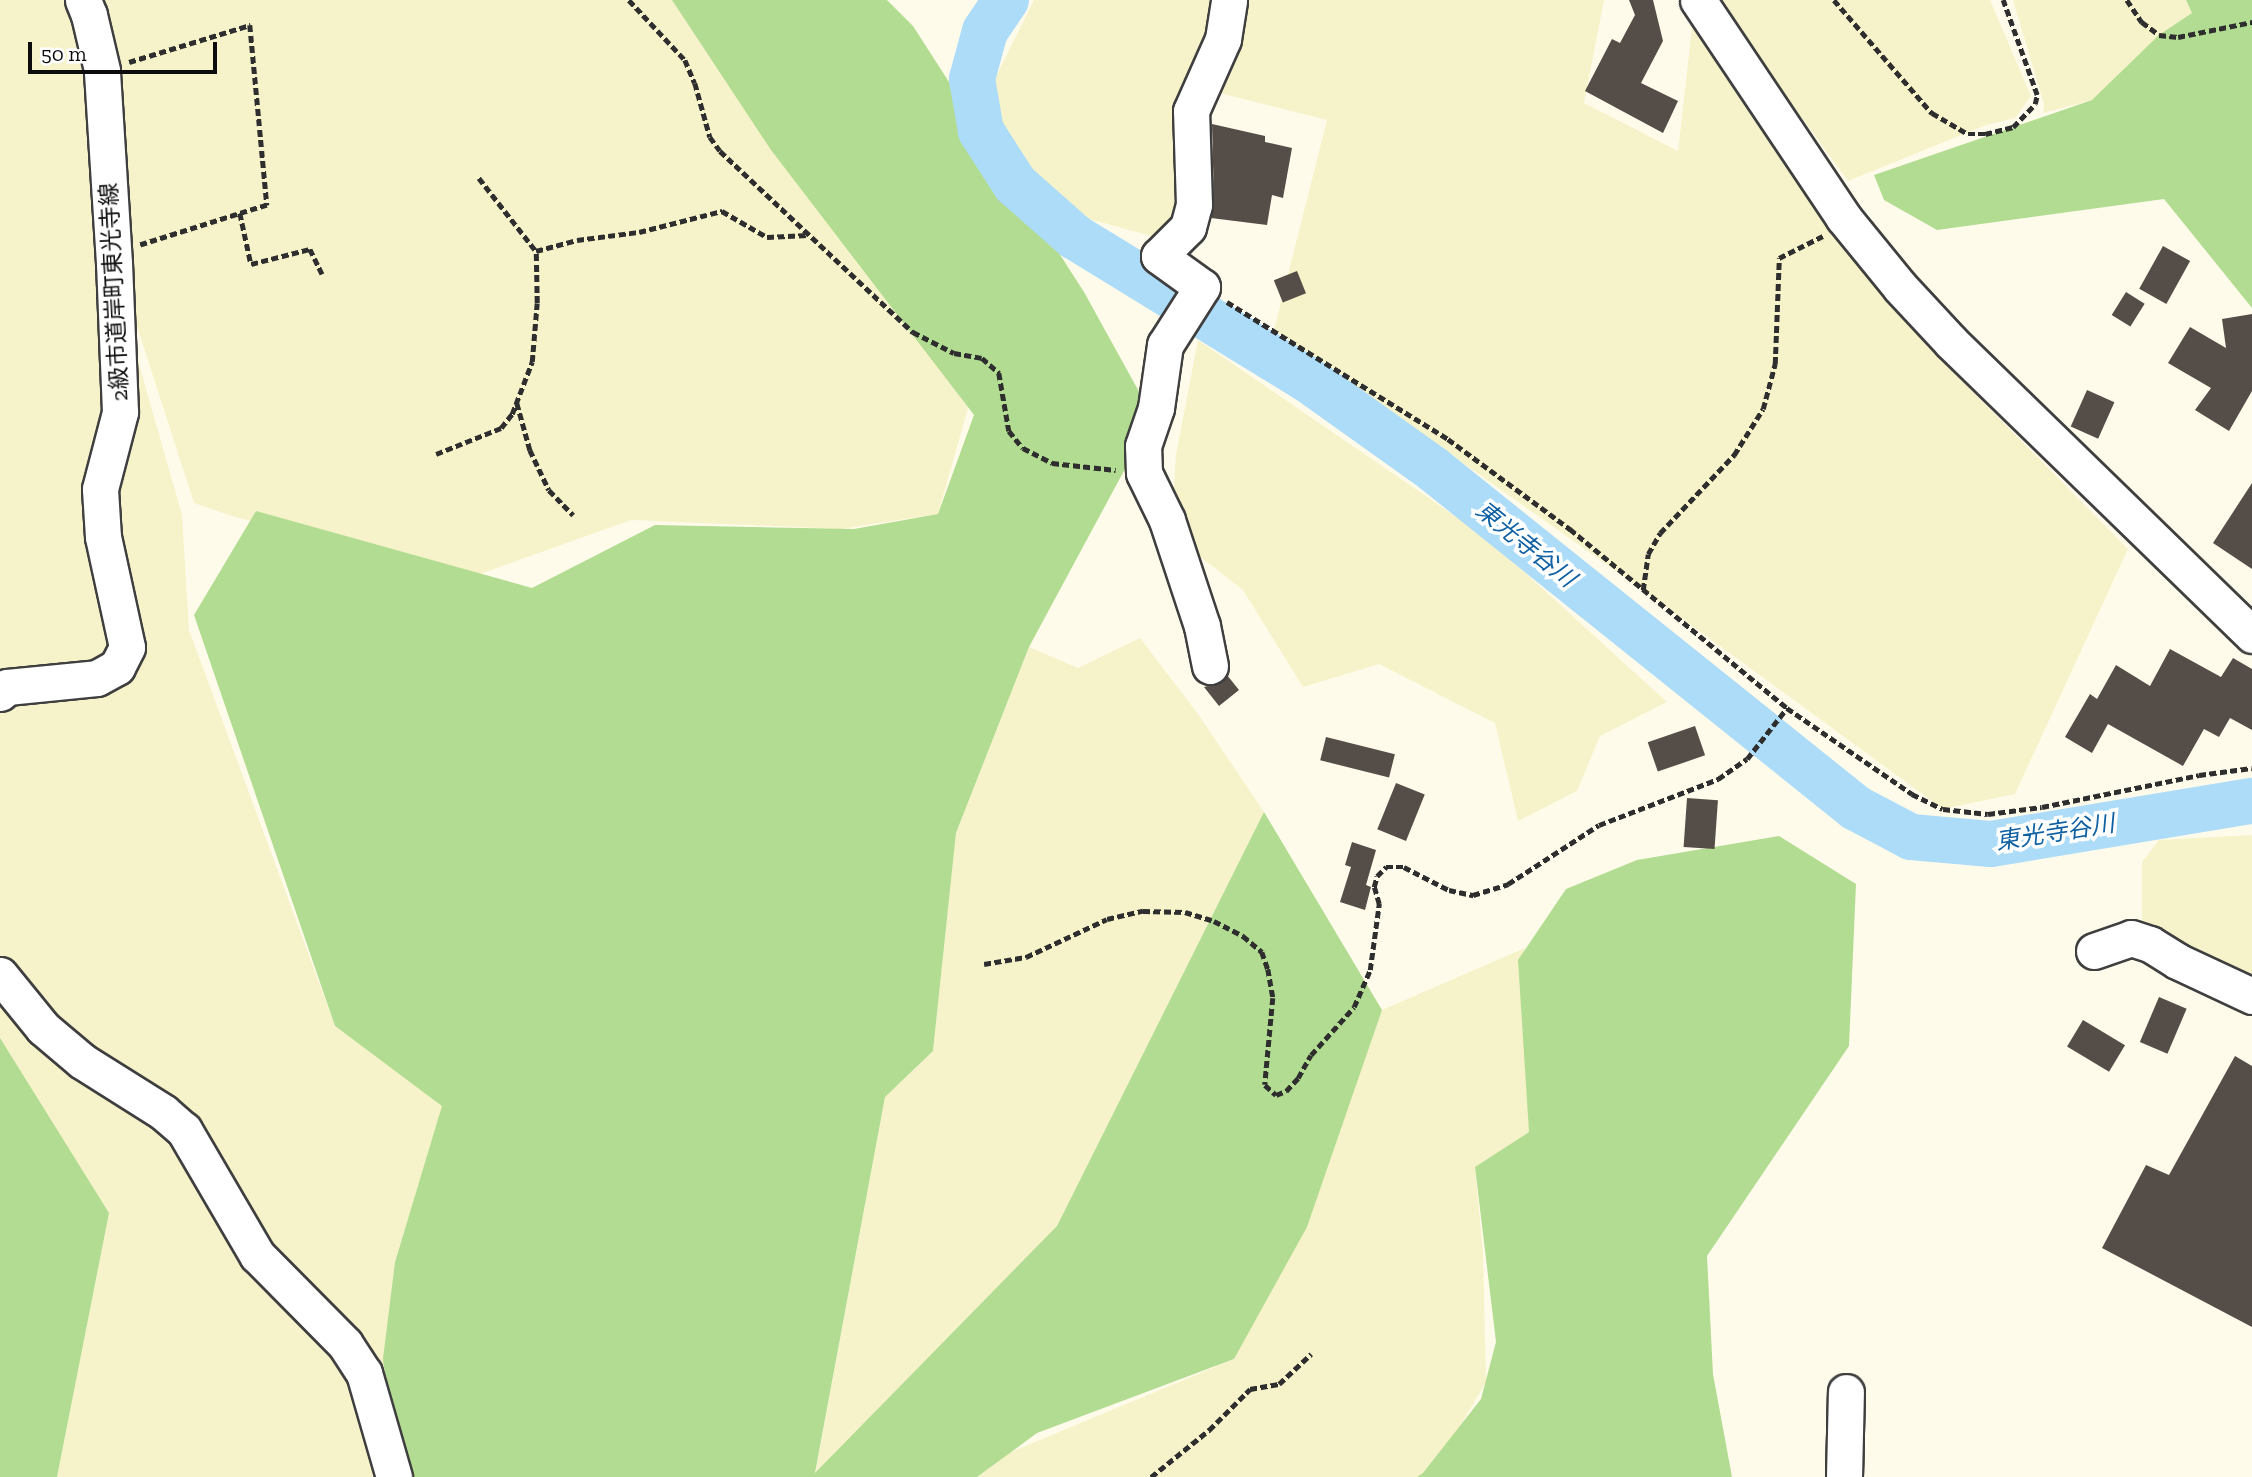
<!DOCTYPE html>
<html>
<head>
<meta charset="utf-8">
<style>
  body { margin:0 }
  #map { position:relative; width:2252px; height:1477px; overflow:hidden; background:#fffbeb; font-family:"Zilla Slab","Noto Sans JP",serif }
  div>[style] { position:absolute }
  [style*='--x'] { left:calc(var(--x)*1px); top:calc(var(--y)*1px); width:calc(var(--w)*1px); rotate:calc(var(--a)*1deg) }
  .farmland>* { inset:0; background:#f6f3ca }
  .forest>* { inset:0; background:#b2dc91 }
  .river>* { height:46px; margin:-23px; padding:0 23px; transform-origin:23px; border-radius:23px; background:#addcf9 }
  .building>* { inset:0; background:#554d48; transform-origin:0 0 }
  .path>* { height:4.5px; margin-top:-2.25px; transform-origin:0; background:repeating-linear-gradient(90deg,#2e2e2e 0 7px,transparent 0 10.5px) }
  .roads { filter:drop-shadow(2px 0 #3f3f3f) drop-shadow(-2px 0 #3f3f3f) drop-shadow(0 2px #3f3f3f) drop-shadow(0 -2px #3f3f3f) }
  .minor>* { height:35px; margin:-17.5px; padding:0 17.5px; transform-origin:17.5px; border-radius:17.5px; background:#fff }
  span { translate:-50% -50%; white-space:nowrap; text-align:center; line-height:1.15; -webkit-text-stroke:7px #fff; paint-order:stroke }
  .street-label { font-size:23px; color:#0c0c0c }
  .water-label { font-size:24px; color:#1061a3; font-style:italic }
  .scale { position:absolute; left:28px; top:42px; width:189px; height:32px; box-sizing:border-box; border:4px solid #0c0c0c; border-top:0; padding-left:9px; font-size:21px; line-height:24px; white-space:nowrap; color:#0c0c0c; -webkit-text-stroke:5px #fff; paint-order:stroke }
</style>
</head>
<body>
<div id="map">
  <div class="farmland">
    <div style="clip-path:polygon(0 0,678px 0,968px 408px,938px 514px,841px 529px,631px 520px,480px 574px,235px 517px,194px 503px,114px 255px,115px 280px,182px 515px,189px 630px,335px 1026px,443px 1106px,395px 1261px,390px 1308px,398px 1477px,57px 1477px,109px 1213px,0 1042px)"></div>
    <div style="clip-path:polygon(1034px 0,1604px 0,1584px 103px,1678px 151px,1693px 19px,1785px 166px,1919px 337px,2128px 549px,2015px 794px,1943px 809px,1643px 590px,1274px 330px,1327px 120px,1200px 88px,1173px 242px,1038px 205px,978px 113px)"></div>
    <div style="clip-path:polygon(1716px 0,1990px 0,2031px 96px,2015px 118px,1986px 125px,1848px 181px)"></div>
    <div style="clip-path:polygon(2013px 0,2186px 0,2192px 13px,2092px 100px,2043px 113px,2044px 104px)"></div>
    <div style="clip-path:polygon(1198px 340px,1487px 538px,1667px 702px,1600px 736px,1577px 791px,1518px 821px,1495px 723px,1379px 664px,1303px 687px,1243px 590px,1171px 534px,1176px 455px)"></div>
    <div style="clip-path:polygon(1140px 638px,1198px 714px,1264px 812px,1057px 1226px,815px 1475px,885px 1097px,933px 1051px,956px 833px,1029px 647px,1078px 668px)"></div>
    <div style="clip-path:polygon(2252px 835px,2252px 983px,2142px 928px,2142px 862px,2159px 840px)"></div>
    <div style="clip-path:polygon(1525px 948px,1529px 1132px,1475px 1167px,1483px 1253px,1486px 1382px,1430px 1477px,977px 1477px,1009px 1453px,1234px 1359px,1382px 1010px)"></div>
  </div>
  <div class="forest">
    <div style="clip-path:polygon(672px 0,887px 0,913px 26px,1084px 292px,1153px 417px,1029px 647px,956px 833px,933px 1051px,885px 1097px,815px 1473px,1057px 1226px,1264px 812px,1382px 1010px,1307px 1227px,1234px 1359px,1037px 1433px,977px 1477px,412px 1477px,395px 1456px,383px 1359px,395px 1262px,442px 1106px,335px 1026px,194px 615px,256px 511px,532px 588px,655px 525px,854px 529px,938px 514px,974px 415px,771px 150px)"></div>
    <div style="clip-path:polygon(2186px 0,2252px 0,2252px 308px,2164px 199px,1937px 230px,1884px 200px,1874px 175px,2092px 100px,2159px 35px,2192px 13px)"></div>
    <div style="clip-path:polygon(1779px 836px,1856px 884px,1849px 1046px,1707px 1256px,1713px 1374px,1732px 1477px,1417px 1477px,1423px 1473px,1481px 1399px,1496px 1342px,1475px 1167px,1529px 1132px,1518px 960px,1566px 889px,1637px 860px)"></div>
    <div style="clip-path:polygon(0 1038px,109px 1213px,57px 1477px,0 1477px)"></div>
  </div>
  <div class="river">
    <div style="--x:1006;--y:0;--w:37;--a:124"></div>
    <div style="--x:985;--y:31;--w:50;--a:105.2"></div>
    <div style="--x:972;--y:79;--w:53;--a:80.2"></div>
    <div style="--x:981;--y:131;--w:63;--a:57.3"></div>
    <div style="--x:1015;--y:184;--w:80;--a:41.5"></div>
    <div style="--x:1075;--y:237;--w:272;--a:31.5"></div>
    <div style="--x:1307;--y:379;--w:155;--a:35.5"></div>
    <div style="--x:1433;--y:469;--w:542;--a:38.71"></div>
    <div style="--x:1856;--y:808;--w:62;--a:27.8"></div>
    <div style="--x:1911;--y:837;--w:80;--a:5"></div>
    <div style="--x:1991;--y:844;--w:265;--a:-9.4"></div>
  </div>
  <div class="building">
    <div style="clip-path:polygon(1629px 0,1653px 0,1663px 41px,1641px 83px,1678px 101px,1663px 133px,1585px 91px,1612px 39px,1620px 43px,1635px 15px)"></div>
    <div style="clip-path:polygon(1212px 124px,1265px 136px,1265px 142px,1292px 148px,1283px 198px,1272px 195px,1267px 225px,1211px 218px,1214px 204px)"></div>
    <div style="left:2163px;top:246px;width:31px;height:49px;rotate:29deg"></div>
    <div style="left:1297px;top:271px;width:24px;height:25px;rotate:68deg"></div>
    <div style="left:2126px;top:292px;width:22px;height:27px;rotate:32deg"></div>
    <div style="clip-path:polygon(2252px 314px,2252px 391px,2229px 431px,2195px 410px,2211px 388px,2168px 363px,2190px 327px,2226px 348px,2222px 319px)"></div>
    <div style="left:2087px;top:390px;width:30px;height:40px;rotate:24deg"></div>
    <div style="clip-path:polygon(2252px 483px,2252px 569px,2213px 543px)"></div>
    <div style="clip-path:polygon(2170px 649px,2221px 677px,2233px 658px,2252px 669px,2252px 730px,2230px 718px,2219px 737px,2204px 729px,2183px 766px,2108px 724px,2092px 753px,2065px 737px,2090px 694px,2097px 699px,2116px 665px,2150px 686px)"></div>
    <div style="clip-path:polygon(1227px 675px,1239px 690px,1219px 706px,1204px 687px,1223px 682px)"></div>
    <div style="left:1695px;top:726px;width:31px;height:50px;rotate:71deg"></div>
    <div style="left:1326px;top:737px;width:71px;height:24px;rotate:14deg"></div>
    <div style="left:1396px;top:783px;width:31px;height:50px;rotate:22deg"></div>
    <div style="left:1687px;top:798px;width:31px;height:49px;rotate:4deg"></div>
    <div style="clip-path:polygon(1352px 842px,1376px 850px,1366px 885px,1371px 887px,1365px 910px,1340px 902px,1351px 867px,1345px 865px)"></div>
    <div style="left:2159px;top:997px;width:30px;height:49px;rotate:23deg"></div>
    <div style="left:2083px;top:1020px;width:49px;height:31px;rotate:31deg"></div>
    <div style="clip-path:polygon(2235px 1056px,2252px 1066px,2252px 1327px,2102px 1248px,2146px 1165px,2169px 1175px)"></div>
  </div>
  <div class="path">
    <div style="--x:629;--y:0;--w:82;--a:47"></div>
    <div style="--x:685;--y:60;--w:25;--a:67"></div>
    <div style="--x:695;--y:83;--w:56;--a:74.5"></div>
    <div style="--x:710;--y:137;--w:17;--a:54"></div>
    <div style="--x:720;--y:151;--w:265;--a:43.2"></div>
    <div style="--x:913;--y:332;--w:46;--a:27.1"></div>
    <div style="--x:954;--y:353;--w:28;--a:10"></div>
    <div style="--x:982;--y:358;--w:23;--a:41"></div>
    <div style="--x:999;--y:373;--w:59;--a:80.2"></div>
    <div style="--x:1009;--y:431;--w:22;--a:51"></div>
    <div style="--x:1023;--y:448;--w:33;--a:27"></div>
    <div style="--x:1052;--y:463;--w:64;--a:6.2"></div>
    <div style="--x:1834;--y:0;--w:150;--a:49.1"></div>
    <div style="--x:1932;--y:113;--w:42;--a:30.3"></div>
    <div style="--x:1968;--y:134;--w:17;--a:0"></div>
    <div style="--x:1985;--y:134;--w:29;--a:-14"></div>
    <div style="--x:2013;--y:127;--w:32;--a:-46"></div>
    <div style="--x:2035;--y:104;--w:9;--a:-77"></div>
    <div style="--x:2037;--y:95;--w:101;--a:-109.7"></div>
    <div style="--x:2127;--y:0;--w:27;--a:56"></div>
    <div style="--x:2142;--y:22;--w:21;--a:37"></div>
    <div style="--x:2159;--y:35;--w:19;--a:6"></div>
    <div style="--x:2178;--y:37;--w:76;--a:-11.5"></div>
    <div style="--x:129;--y:62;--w:127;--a:-17"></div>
    <div style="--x:250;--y:25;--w:181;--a:84.6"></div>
    <div style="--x:267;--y:205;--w:133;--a:162.5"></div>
    <div style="--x:479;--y:178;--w:93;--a:52"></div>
    <div style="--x:240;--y:213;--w:52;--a:77.8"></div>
    <div style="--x:251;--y:264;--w:61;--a:-14.3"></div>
    <div style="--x:310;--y:249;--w:28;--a:64"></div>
    <div style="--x:1227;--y:302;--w:260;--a:31.8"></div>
    <div style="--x:1448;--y:439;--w:152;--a:36.4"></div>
    <div style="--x:1570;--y:529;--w:281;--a:39.5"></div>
    <div style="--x:1787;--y:708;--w:152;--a:34.5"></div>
    <div style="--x:1912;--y:794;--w:34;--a:26"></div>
    <div style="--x:1943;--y:809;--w:45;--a:6.3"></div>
    <div style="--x:1988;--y:814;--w:54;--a:-7.4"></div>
    <div style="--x:2042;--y:807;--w:160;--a:-11.5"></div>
    <div style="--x:2199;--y:775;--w:53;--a:-7.5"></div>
    <div style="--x:517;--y:403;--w:49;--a:74.5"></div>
    <div style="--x:530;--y:450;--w:44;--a:64.6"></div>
    <div style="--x:549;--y:490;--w:35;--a:46"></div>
    <div style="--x:436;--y:454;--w:70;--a:-21.8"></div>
    <div style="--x:501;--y:428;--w:18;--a:-52"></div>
    <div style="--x:512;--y:414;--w:56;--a:-69"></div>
    <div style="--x:532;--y:362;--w:59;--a:-85.2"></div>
    <div style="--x:537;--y:303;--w:52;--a:-91.1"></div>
    <div style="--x:536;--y:251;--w:42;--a:-15"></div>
    <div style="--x:577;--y:240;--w:63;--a:-7.4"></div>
    <div style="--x:639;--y:232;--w:86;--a:-14.2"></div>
    <div style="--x:722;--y:211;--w:52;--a:30"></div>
    <div style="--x:767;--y:237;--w:41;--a:-2.8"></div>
    <div style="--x:1643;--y:590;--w:36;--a:-82"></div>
    <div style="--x:1648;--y:554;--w:24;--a:-60"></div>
    <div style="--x:1660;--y:533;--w:108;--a:-46.5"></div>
    <div style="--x:1734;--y:455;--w:54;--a:-57.8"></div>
    <div style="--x:1763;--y:409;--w:47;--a:-75.1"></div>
    <div style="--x:1775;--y:364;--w:106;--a:-87.8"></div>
    <div style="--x:1779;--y:258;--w:49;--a:-26.6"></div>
    <div style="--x:984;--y:964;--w:43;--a:-9.5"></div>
    <div style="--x:1026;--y:957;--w:89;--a:-25.1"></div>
    <div style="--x:1107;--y:919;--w:37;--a:-13"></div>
    <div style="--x:1143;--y:911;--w:42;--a:1.4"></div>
    <div style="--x:1185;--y:912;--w:30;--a:17"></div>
    <div style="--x:1214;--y:921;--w:33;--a:27"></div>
    <div style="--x:1243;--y:936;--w:25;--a:40"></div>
    <div style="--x:1262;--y:952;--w:18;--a:71"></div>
    <div style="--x:1268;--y:969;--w:29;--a:80"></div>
    <div style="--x:1273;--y:998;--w:87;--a:95.3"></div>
    <div style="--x:1265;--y:1085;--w:15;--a:42"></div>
    <div style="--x:1276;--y:1095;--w:11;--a:-22"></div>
    <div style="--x:1286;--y:1091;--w:18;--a:-47"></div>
    <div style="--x:1298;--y:1078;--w:26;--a:-61"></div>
    <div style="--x:1311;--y:1055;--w:64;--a:-48.1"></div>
    <div style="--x:1354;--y:1007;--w:40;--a:-66.6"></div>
    <div style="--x:1370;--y:970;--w:67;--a:-82.2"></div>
    <div style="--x:1379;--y:904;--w:18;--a:-106"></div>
    <div style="--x:1374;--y:887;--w:11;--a:-75"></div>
    <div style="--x:1377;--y:876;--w:13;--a:-45"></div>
    <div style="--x:1386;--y:867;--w:18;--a:0"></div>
    <div style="--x:1404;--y:867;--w:51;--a:27.1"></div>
    <div style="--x:1449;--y:890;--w:25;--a:12"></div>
    <div style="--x:1473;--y:895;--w:37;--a:-17"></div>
    <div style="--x:1508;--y:884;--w:108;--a:-33"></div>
    <div style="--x:1599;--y:825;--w:128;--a:-21.1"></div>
    <div style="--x:1718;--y:779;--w:35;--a:-35"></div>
    <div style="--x:1747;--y:759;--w:65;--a:-51.9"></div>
    <div style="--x:1151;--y:1477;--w:75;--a:-39"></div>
    <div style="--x:1209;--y:1430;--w:58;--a:-45"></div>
    <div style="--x:1250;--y:1389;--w:29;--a:-10"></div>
    <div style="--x:1279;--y:1384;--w:44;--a:-43.2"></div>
  </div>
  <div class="roads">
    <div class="minor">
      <div style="--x:1698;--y:0;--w:261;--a:56.2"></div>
      <div style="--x:1843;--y:217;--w:90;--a:50.8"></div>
      <div style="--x:1900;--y:287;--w:76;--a:47.1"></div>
      <div style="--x:1952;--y:343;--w:419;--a:44.2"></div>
      <div style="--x:1210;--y:666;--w:41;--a:-101.3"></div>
      <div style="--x:1202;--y:626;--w:112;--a:-108.3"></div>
      <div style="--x:1167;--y:520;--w:52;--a:-116.1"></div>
      <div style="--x:1144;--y:473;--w:27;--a:-92"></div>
      <div style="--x:1143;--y:446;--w:40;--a:-71.1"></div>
      <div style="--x:1156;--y:408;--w:64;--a:-81.9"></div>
      <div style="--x:1165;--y:345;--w:69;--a:-57.5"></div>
      <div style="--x:1202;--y:287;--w:53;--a:-144.2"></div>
      <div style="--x:1159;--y:256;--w:41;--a:-45"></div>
      <div style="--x:1188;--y:227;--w:23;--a:-75"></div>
      <div style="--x:1194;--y:205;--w:94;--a:-91.8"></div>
      <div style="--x:1191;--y:111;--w:79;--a:-66"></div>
      <div style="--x:1223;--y:39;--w:39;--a:-81"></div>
      <div style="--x:0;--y:693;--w:9;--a:-41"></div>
      <div style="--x:7;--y:687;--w:90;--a:-5.7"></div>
      <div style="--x:97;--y:678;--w:23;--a:-29"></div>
      <div style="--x:117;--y:667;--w:22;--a:-63"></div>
      <div style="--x:127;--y:647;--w:113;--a:-102.3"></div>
      <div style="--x:103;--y:537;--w:48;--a:-93.6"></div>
      <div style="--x:100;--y:489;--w:80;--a:-75.4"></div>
      <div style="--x:120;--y:412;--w:149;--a:-92.3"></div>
      <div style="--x:114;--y:263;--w:193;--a:-93.6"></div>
      <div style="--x:102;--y:70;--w:57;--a:-103.3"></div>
      <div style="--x:89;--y:15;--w:16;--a:-112"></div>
      <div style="--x:2094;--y:951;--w:39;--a:-19"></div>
      <div style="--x:2131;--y:938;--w:20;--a:18"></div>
      <div style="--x:2150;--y:944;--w:32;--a:32"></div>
      <div style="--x:2177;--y:961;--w:83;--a:25"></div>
      <div style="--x:0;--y:975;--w:68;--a:50.9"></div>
      <div style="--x:43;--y:1028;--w:51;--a:40.2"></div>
      <div style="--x:82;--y:1061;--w:96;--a:32.2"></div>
      <div style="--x:163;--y:1112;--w:28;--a:41"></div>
      <div style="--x:184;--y:1130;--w:145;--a:59.7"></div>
      <div style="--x:257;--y:1255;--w:125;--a:45.3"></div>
      <div style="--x:345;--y:1344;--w:35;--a:57"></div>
      <div style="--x:364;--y:1373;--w:108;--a:73.9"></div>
      <div style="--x:1844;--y:1477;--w:85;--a:-88.7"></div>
    </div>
  </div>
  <div class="street-label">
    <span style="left:114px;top:292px;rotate:-93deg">2級市道岸町東光寺線</span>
  </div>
  <div class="water-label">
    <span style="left:1526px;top:544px;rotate:39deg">東光寺谷川</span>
    <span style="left:2055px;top:832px;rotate:-9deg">東光寺谷川</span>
  </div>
  <div class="scale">50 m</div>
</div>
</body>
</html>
